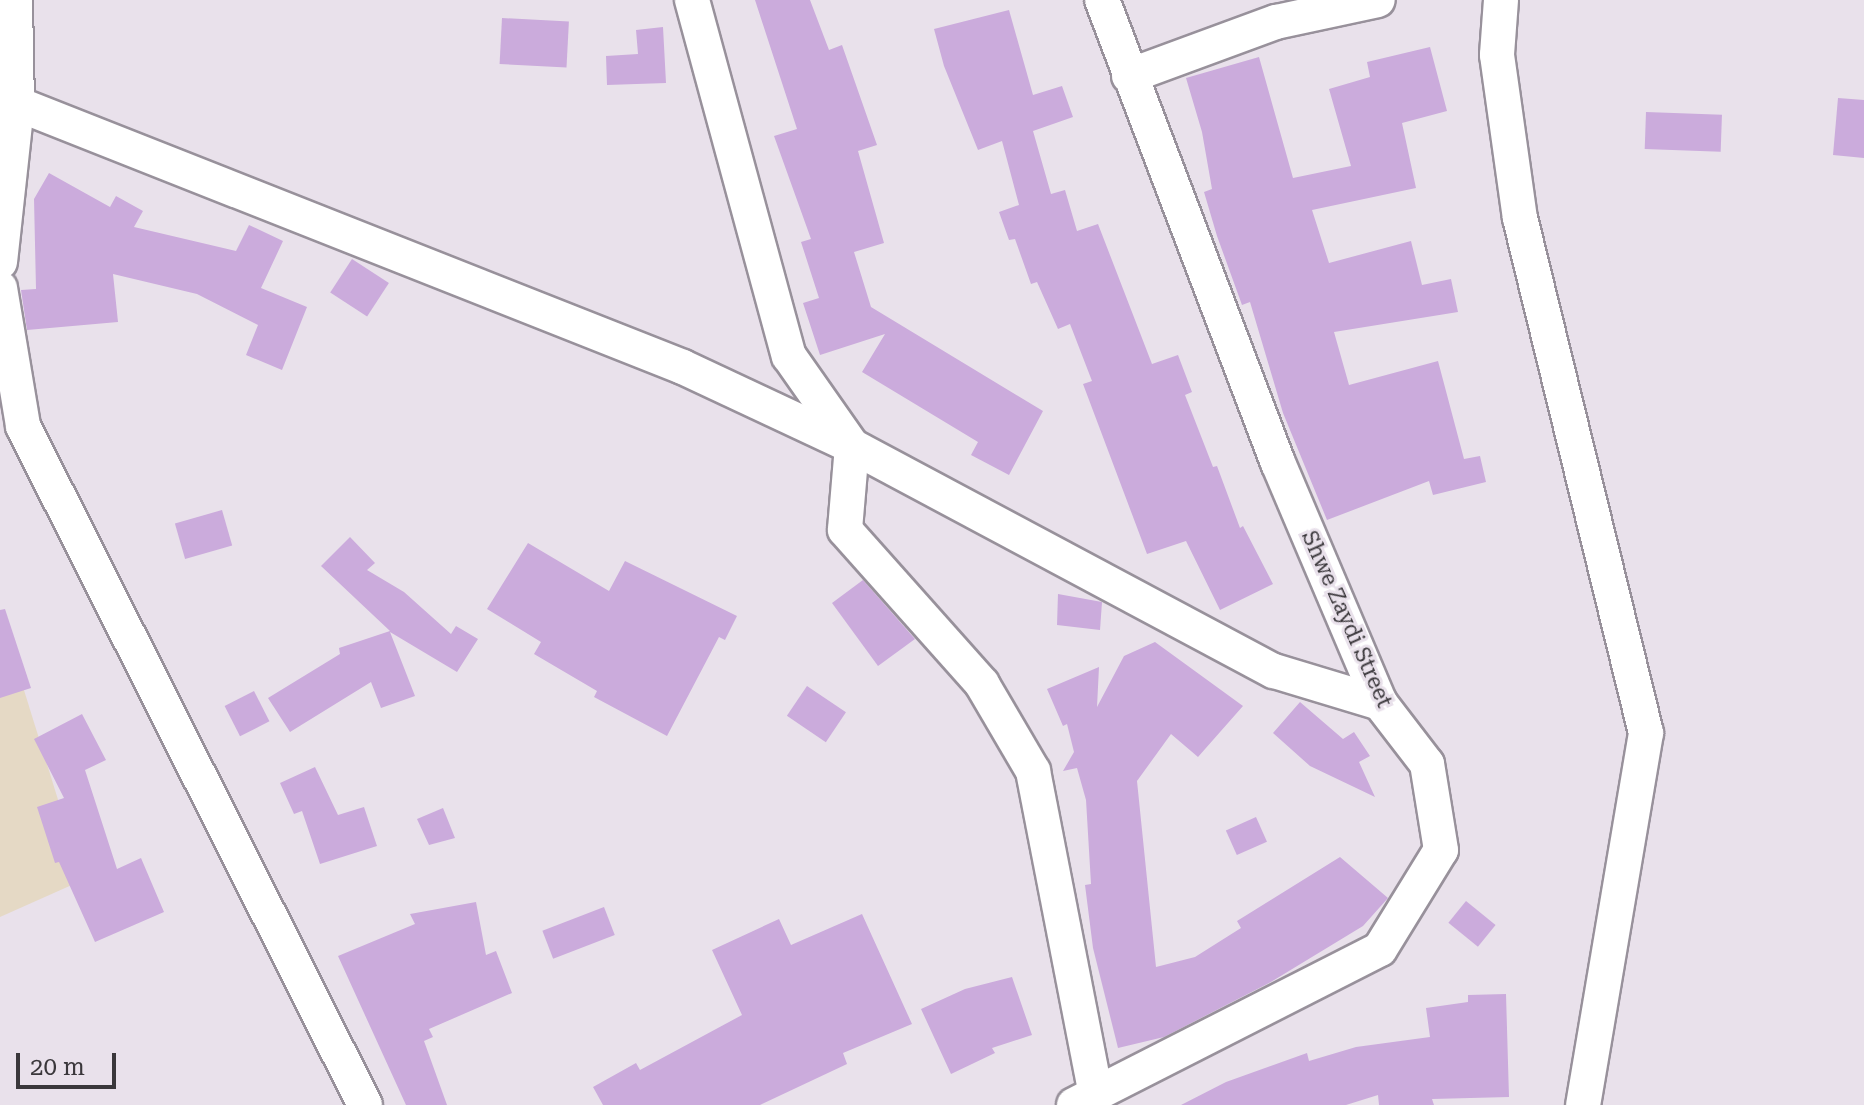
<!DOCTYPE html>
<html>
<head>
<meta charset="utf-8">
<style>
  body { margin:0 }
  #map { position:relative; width:1864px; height:1105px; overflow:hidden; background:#e9e1eb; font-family:"Roboto Serif",serif }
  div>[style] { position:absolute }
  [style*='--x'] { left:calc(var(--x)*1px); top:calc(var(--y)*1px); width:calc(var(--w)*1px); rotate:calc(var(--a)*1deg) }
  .education>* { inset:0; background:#e5d9c5 }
  .building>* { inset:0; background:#cbabdc; transform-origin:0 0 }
  .roads { filter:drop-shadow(2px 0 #98919b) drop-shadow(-2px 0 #98919b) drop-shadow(0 2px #98919b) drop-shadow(0 -2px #98919b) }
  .street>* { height:34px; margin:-17px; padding:0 17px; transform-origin:17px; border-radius:17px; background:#fff }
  span { translate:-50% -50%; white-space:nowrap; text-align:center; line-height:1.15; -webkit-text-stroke:6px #e9e1eb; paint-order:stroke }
  .street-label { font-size:22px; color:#3a373b }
  .scale { position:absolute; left:16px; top:1053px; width:100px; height:36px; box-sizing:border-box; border:4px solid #3a373b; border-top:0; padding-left:10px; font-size:24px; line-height:28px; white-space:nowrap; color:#3a373b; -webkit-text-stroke:6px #e9e1eb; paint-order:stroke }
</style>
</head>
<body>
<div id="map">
  <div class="education">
    <div style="clip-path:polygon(0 613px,83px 880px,0 917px)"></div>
  </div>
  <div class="building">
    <div style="clip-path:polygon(755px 0,810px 0,829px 50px,842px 45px,877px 145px,858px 151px,884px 243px,854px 252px,871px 307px,1043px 411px,1009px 475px,971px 455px,978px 442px,862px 372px,885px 334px,820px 355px,803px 303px,819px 298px,801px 242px,811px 239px,774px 136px,797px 129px)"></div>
    <div style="clip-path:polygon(1009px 10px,1033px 95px,1062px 86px,1073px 117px,1033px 131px,1051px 194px,1065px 190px,1077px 231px,1098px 224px,1152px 364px,1178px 355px,1192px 392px,1185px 395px,1213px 467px,1217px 466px,1240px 528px,1243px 526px,1273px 584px,1220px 610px,1186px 541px,1147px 554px,1083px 384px,1092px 381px,1070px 324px,1058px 329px,1037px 282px,1031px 284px,1015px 239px,1009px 240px,999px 212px,1019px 205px,1002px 141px,978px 150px,944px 66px,934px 29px)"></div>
    <div style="left:502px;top:18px;width:67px;height:46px;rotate:3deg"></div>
    <div style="clip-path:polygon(663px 27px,666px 83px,607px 85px,606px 56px,638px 54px,636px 30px)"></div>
    <div style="clip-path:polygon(1430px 47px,1447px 111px,1402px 123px,1416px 188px,1312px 210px,1329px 263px,1411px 241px,1422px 285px,1451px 279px,1458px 312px,1334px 332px,1349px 385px,1438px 361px,1464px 459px,1480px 456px,1486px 482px,1433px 495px,1429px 481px,1327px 520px,1283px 413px,1250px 302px,1242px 305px,1217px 236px,1204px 192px,1212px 189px,1202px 132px,1186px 78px,1259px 57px,1293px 178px,1351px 166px,1329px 89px,1370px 77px,1367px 62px)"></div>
    <div style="clip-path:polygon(1838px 98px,1864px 100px,1864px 158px,1833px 155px)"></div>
    <div style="left:1646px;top:112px;width:76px;height:37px;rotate:2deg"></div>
    <div style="clip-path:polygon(49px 173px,110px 207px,116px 196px,143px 211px,134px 227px,236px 251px,249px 225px,283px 241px,261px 288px,307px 307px,282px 370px,246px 355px,258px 325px,197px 294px,113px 274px,118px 322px,27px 330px,21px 290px,36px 289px,34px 199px)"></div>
    <div style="left:352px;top:259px;width:44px;height:40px;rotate:33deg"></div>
    <div style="left:222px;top:510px;width:37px;height:49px;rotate:74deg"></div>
    <div style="clip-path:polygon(350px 537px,375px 563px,367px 570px,404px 592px,451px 634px,456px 626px,478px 639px,457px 672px,390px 632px,415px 696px,381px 708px,371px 682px,290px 732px,268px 698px,340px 654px,339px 648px,390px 631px,321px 566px)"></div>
    <div style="clip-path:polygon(528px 543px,609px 591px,625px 561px,737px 616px,725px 640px,719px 637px,667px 736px,594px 697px,597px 691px,534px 654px,541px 642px,487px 609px)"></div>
    <div style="clip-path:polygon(863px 580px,915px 639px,878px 666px,832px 603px)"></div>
    <div style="clip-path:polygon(1058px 594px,1102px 602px,1100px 630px,1057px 625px)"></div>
    <div style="clip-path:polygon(5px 609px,31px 688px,0 698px,0 610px)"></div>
    <div style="clip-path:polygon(1155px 642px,1243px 706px,1198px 757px,1171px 734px,1137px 781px,1156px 967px,1195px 957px,1241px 928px,1237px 921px,1340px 857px,1388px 898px,1363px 926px,1269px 983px,1164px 1037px,1118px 1048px,1093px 948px,1085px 885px,1091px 884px,1086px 800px,1077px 768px,1063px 771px,1074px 752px,1067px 724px,1063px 726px,1047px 689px,1099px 667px,1097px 707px,1124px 656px)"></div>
    <div style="left:807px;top:686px;width:47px;height:36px;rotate:34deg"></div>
    <div style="left:254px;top:691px;width:34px;height:33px;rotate:63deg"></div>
    <div style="clip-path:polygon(1300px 702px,1343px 739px,1354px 732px,1370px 756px,1359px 762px,1375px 797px,1310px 766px,1273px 733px)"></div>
    <div style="clip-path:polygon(82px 714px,106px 760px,85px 770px,117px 869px,141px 858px,164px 912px,95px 942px,59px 862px,55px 863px,37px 807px,64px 798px,34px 739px)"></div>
    <div style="clip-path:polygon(315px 767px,338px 815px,364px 807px,377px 846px,320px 864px,302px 811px,294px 814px,280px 783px)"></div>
    <div style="clip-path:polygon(443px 808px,455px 838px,429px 845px,417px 819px)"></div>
    <div style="left:1256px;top:817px;width:27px;height:33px;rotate:66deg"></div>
    <div style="left:1466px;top:901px;width:38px;height:28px;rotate:39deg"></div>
    <div style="clip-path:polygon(476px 902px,486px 955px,496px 951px,512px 993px,429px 1029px,433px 1037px,424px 1041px,447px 1105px,406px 1105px,338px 956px,415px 924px,410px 914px)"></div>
    <div style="left:604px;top:907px;width:30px;height:66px;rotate:69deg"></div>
    <div style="clip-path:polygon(862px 914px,912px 1024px,843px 1053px,847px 1064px,760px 1105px,603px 1105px,593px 1087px,636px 1063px,640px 1070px,742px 1015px,712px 950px,779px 919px,791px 945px)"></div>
    <div style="clip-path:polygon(1012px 977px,1032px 1035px,992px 1048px,995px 1053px,951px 1074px,921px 1009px,965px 989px)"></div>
    <div style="clip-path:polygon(1506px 994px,1509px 1097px,1432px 1099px,1434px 1105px,1379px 1105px,1378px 1095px,1346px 1105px,1181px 1105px,1226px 1082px,1307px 1053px,1309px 1061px,1356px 1047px,1430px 1037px,1426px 1008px,1468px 1002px,1468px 995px)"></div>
  </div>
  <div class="roads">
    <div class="street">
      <div style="--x:692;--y:0;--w:369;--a:74.8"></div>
      <div style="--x:789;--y:356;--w:110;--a:55"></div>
      <div style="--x:852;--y:446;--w:84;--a:94.8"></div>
      <div style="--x:845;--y:530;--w:206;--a:48.3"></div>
      <div style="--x:982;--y:684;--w:101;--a:59.6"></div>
      <div style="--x:1033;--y:771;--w:330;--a:79"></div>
      <div style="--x:1501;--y:0;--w:55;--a:94.2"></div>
      <div style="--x:1497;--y:55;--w:165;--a:82"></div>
      <div style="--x:1520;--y:218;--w:530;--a:76.25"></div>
      <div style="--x:1646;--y:733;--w:377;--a:99.6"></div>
      <div style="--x:1129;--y:76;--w:157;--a:-20.2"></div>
      <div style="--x:1276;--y:22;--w:104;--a:-12.2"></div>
      <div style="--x:0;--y:97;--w:734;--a:21.57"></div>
      <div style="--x:683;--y:367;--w:187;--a:25.1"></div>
      <div style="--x:852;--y:446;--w:478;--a:28.1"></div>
      <div style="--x:1274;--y:671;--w:111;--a:16.8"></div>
      <div style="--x:0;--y:262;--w:158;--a:-83.8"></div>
      <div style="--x:17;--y:105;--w:105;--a:-91.1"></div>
      <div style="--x:0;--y:288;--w:140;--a:80.5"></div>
      <div style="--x:23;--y:426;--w:760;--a:63.27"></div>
      <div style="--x:1074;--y:1105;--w:343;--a:-27"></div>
      <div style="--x:1380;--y:949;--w:116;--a:-58.4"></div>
      <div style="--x:1441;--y:850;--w:87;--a:-99.2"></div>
      <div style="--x:1427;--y:764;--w:77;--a:-127.6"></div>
      <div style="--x:1380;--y:703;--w:261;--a:-113"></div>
      <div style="--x:1278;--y:463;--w:495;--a:-110.8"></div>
    </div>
  </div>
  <div class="street-label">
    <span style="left:1347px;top:619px;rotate:66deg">Shwe Zaydi Street</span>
  </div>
  <div class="scale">20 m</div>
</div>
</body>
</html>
